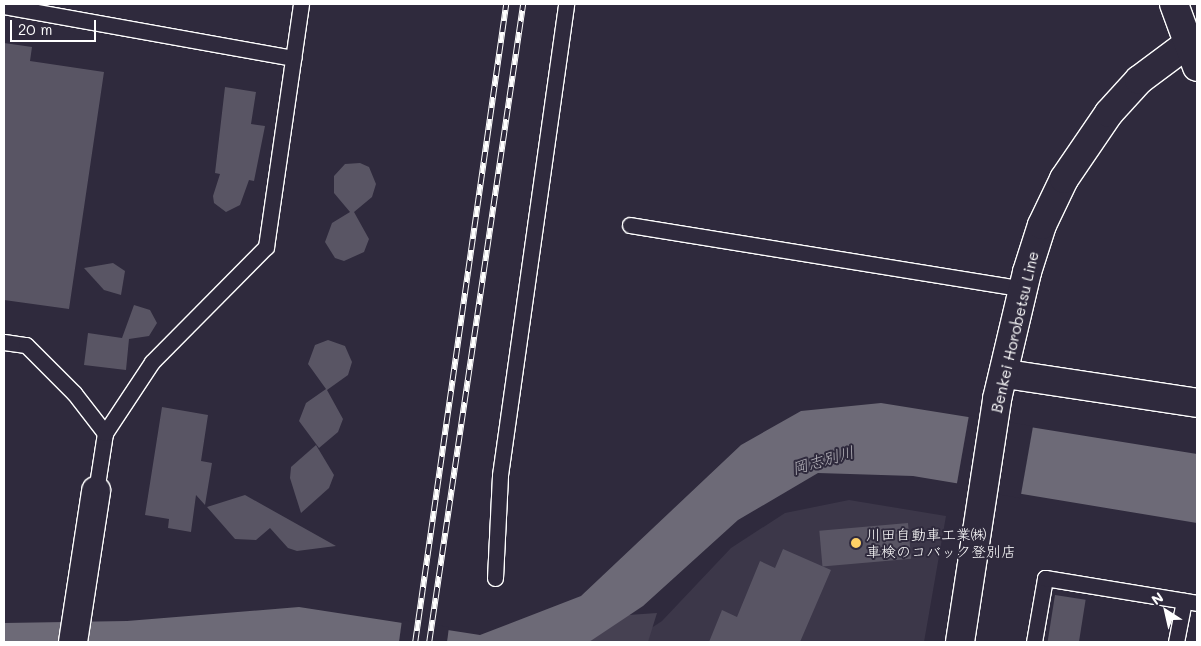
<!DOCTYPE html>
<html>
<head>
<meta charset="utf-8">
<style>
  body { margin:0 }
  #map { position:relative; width:1201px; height:646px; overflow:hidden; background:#2f2a3d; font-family:Mali,"Klee One",sans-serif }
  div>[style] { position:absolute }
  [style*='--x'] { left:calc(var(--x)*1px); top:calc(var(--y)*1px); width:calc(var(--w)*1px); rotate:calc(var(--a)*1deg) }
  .built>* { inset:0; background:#3c3749 }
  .green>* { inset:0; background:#464152 }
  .water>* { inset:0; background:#6d6a77 }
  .pier>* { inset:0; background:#2f2a3d; transform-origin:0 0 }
  .building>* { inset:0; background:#595564; transform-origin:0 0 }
  .roads { filter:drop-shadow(1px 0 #fff) drop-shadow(-1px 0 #fff) drop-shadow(0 1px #fff) drop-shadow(0 -1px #fff) }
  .service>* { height:15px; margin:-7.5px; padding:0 7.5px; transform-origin:7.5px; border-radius:7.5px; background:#2f2a3d }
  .minor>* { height:28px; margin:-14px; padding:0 14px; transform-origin:14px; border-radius:14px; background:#2f2a3d }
  .secondary>* { height:28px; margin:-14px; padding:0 14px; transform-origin:14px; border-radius:14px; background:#2f2a3d }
  .trunk>* { height:28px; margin:-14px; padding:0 14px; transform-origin:14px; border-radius:14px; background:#2f2a3d }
  .rail>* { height:5.5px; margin-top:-2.75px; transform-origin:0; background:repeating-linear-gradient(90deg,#2f2a3d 0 11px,#fff 0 22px); box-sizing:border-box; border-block:1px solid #fff }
  .dots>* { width:14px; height:14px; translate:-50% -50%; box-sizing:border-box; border:2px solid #2f2a3d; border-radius:50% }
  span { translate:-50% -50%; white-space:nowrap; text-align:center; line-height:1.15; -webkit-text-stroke:4px #2f2a3d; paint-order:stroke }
  .street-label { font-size:15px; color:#fff }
  .poi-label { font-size:15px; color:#fff }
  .left { translate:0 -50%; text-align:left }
  .water-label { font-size:16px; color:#b6b4bb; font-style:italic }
  .frame { position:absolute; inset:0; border:5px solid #fff; pointer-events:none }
  .north { position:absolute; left:1141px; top:586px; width:50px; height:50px; -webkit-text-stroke:4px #2f2a3d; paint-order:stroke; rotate:325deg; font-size:14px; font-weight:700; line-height:20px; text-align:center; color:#fff }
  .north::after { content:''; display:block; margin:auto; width:18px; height:22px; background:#fff; clip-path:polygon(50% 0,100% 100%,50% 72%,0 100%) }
  .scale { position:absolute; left:10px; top:20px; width:86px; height:22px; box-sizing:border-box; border:2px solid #fff; border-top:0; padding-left:6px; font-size:15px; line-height:18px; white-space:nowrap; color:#fff; -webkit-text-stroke:4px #2f2a3d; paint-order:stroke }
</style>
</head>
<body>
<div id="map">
  <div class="built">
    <div style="clip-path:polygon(849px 500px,946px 516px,924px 642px,630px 642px,662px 621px,731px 548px,785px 513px)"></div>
  </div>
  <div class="green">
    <div style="clip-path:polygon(657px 613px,648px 642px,564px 642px,614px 616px)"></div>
  </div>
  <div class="water">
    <div style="clip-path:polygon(881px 403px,1197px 454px,1197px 523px,913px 476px,818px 473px,738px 520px,643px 606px,589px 642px,4px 642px,4px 623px,127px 621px,299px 607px,480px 635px,581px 596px,741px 445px,801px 411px)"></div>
  </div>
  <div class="pier">
    <div style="left:969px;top:415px;width:65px;height:73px;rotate:10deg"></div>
    <div style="clip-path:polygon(402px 620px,449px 627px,447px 642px,399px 642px)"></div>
  </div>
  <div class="building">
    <div style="clip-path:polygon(4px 43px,32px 47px,30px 61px,104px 72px,69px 309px,4px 300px)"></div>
    <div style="clip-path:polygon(225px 87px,256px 92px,251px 124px,265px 126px,254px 181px,249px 180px,240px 205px,226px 212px,214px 203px,213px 196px,220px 174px,215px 173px)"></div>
    <div style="clip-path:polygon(360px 163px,369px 167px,376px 184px,372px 197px,354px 212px,369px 239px,364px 252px,344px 261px,335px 258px,325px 242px,332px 223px,350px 212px,334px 193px,334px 176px,345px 164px)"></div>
    <div style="clip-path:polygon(113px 263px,125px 271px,121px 295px,104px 290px,84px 268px)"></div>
    <div style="clip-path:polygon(134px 305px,150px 310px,157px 323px,149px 336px,129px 339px,126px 370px,84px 365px,88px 333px,122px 338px)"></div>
    <div style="clip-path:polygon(328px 340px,345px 346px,352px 362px,348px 375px,327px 390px,343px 419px,338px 432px,319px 448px,299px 421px,306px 403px,326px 389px,308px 364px,315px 345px)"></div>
    <div style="clip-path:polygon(162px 407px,208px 415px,201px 461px,212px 463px,205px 505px,196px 495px,191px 532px,168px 528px,169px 519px,145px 515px)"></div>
    <div style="clip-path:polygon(316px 445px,334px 475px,329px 488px,301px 513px,290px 478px,291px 467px)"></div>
    <div style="clip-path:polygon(245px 495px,336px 546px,297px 551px,288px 548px,270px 528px,256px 540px,235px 539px,207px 507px)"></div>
    <div style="left:908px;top:523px;width:36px;height:89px;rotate:85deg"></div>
    <div style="clip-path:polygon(783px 549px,831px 570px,800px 642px,709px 642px,722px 610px,737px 617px,760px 561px,775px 568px)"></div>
    <div style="left:1055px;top:595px;width:31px;height:48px;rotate:9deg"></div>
  </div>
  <div class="roads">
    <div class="service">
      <div style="--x:4;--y:6;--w:294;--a:10.2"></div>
      <div style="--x:630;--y:225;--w:398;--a:9.2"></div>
      <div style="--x:4;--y:342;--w:22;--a:8"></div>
      <div style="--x:26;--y:345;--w:68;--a:45"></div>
      <div style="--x:74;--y:393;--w:51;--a:52.2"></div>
      <div style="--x:105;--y:433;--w:59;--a:98.8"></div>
      <div style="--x:105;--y:433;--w:85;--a:-56.5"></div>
      <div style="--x:152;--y:362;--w:162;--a:-45.3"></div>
      <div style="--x:266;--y:247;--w:246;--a:-81.8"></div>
      <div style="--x:495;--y:578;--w:103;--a:-87.2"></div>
      <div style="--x:500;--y:475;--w:476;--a:-82"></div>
      <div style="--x:1034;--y:642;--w:65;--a:-80.2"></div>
      <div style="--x:1045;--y:578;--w:154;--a:9.3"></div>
      <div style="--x:1176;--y:642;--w:42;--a:-79"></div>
    </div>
    <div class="minor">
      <div style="--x:1006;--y:374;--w:193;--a:8.6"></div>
      <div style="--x:73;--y:642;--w:153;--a:-81.3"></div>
    </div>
    <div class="secondary">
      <div style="--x:960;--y:642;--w:246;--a:-81.3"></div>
      <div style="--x:997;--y:399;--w:130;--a:-76.7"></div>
      <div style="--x:1027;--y:272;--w:49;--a:-72.3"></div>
      <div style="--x:1042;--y:225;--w:51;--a:-64.4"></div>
      <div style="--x:1064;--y:179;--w:80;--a:-55.7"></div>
      <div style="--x:1109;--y:113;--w:45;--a:-47.7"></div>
      <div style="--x:1139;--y:80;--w:59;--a:-36.7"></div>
    </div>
    <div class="trunk">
      <div style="--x:1174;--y:4;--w:67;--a:69.9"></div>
    </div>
  </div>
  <div class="rail">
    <div style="--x:415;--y:642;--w:644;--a:-81.88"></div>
    <div style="--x:429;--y:642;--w:645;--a:-81.62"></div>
  </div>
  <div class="dots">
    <div style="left:856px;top:543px;background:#ffd166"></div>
  </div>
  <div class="street-label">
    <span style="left:1015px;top:332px;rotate:-77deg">Benkei Horobetsu Line</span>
  </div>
  <div class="poi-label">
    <span class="left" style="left:866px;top:543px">川田自動車工業㈱<br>車検のコバック登別店</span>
  </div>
  <div class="water-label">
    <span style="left:823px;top:460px;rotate:-16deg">岡志別川</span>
  </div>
  <div class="frame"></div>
  <div class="north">N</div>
  <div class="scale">20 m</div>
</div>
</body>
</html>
